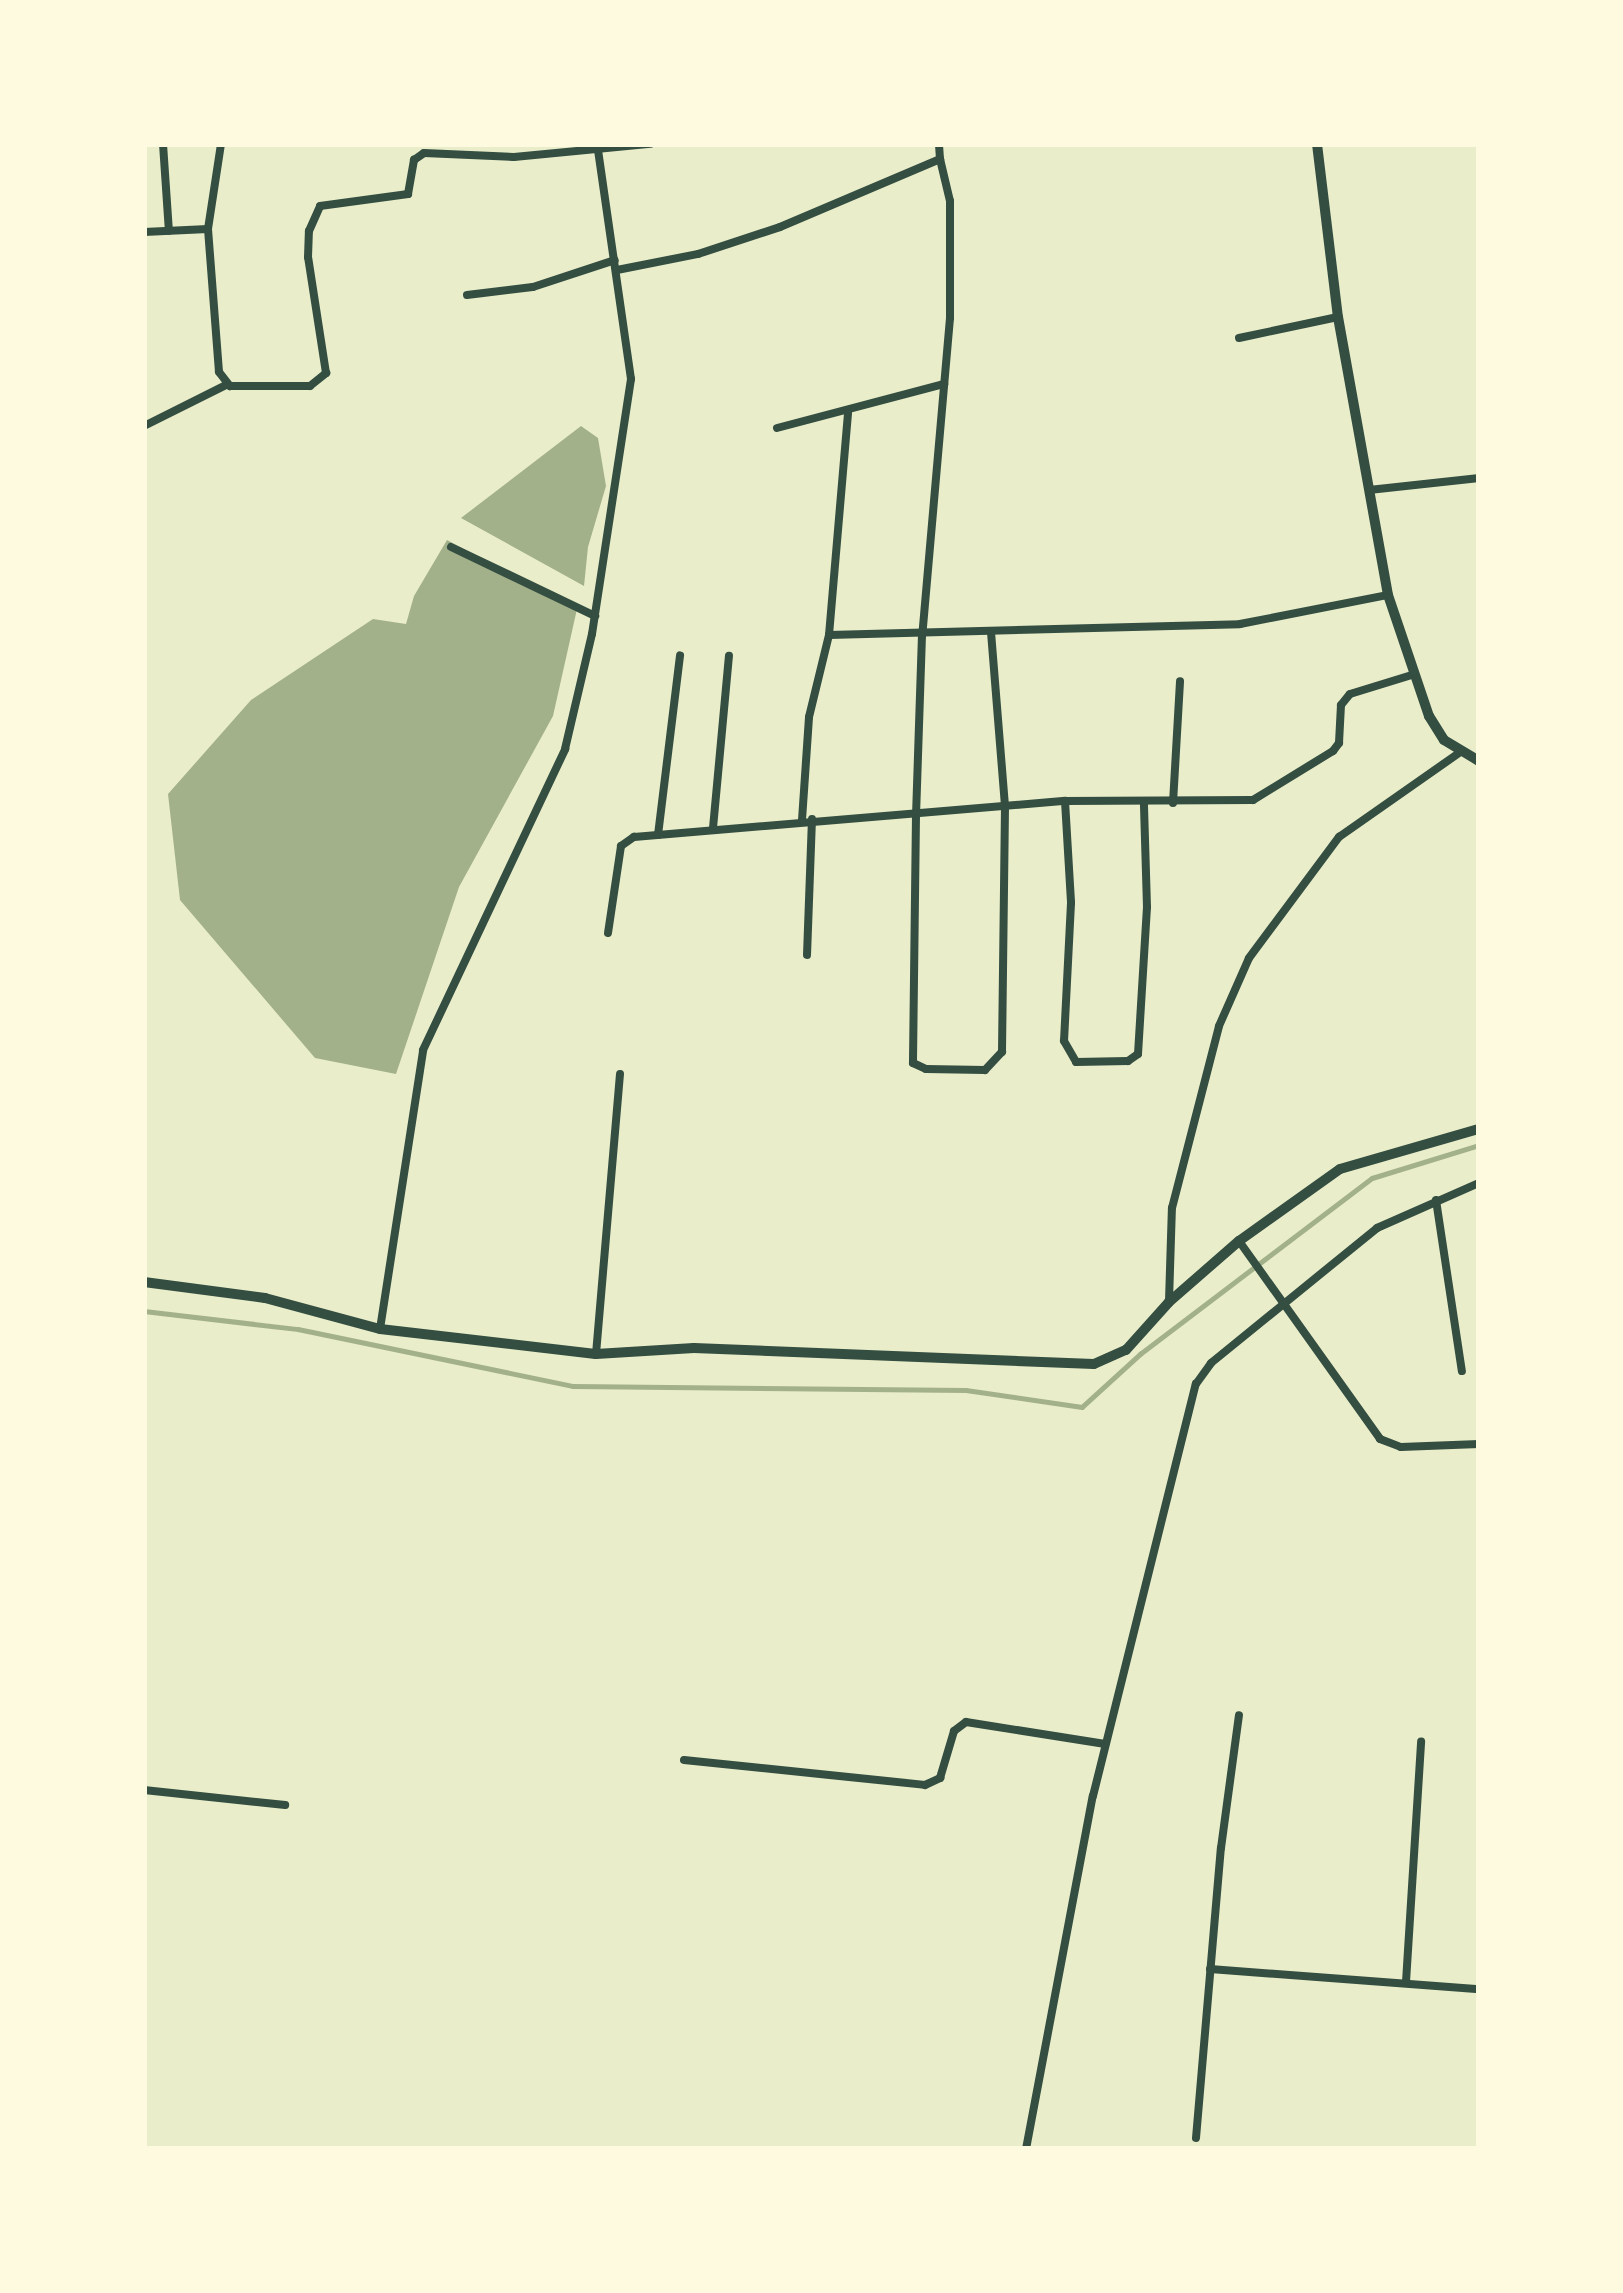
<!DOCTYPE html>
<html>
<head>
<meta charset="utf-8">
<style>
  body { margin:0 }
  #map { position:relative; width:1623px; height:2293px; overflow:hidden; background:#e9edc9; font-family:"Noto Sans",sans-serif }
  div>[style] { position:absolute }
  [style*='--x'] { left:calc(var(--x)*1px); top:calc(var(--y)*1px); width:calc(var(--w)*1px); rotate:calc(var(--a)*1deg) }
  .water>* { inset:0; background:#a3b18a }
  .stream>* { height:4.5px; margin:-2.25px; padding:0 2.25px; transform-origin:2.25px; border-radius:2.25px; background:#a3b18a }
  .minor>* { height:8px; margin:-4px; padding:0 4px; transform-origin:4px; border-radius:4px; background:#344e41 }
  .tertiary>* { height:10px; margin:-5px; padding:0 5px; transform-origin:5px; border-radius:5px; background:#344e41 }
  span { translate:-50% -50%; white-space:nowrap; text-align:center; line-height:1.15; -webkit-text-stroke:10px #fefae0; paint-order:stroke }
  .frame { position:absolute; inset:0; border:147px solid #fefae0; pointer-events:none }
</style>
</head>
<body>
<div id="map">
  <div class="water">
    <div style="clip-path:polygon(581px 426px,598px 438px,606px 486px,588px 547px,584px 586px,461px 518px)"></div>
    <div style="clip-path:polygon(447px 540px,577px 609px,553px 716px,459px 887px,396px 1074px,315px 1058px,180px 900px,168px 794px,251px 700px,373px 619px,406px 624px,414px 596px)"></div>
  </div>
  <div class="stream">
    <div style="--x:144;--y:1311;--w:155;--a:6.7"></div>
    <div style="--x:298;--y:1329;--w:281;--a:11.7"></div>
    <div style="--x:573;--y:1386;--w:393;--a:0.6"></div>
    <div style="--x:966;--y:1390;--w:117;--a:8.3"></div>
    <div style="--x:1082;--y:1407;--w:79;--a:-42.4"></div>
    <div style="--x:1140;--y:1354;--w:291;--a:-37.2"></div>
    <div style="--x:1372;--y:1178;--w:112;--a:-17.1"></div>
  </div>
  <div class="minor">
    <div style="--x:163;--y:144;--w:87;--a:86.1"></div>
    <div style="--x:221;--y:144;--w:86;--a:98.7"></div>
    <div style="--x:208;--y:229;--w:143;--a:85.6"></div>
    <div style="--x:219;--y:372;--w:18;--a:52"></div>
    <div style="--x:230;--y:386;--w:80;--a:0"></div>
    <div style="--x:310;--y:386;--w:21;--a:-39"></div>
    <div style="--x:326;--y:373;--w:117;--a:-98.8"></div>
    <div style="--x:308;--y:257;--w:26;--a:-88"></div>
    <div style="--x:309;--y:231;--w:27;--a:-66"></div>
    <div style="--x:320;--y:206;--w:89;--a:-7.8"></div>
    <div style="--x:408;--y:194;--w:35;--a:-80"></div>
    <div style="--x:414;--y:160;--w:12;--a:-35"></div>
    <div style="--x:424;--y:153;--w:90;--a:2.5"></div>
    <div style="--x:514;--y:157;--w:137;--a:-5.5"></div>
    <div style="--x:940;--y:159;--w:43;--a:76.6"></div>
    <div style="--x:950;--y:201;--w:117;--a:90"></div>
    <div style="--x:950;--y:318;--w:318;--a:95"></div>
    <div style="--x:922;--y:635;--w:180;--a:91.9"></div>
    <div style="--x:916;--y:815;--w:248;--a:90.7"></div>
    <div style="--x:913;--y:1063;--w:14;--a:25"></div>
    <div style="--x:926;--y:1069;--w:59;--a:1"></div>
    <div style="--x:985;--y:1070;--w:25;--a:-47"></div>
    <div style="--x:1002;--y:1052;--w:246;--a:-89.3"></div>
    <div style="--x:1005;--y:806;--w:174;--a:-94.6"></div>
    <div style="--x:144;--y:232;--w:64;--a:-2.7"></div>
    <div style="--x:617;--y:270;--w:83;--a:-11.2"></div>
    <div style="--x:698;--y:254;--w:86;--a:-18.2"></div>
    <div style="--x:780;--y:227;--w:174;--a:-23"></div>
    <div style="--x:940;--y:159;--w:15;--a:-94"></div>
    <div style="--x:467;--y:295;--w:66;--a:-6.9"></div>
    <div style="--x:533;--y:287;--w:86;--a:-18.2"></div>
    <div style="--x:1239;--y:338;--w:101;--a:-12"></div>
    <div style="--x:144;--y:426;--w:92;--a:-26.6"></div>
    <div style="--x:777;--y:428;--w:173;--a:-14.8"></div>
    <div style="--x:1369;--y:490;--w:111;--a:-6.2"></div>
    <div style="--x:451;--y:547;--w:160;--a:25.6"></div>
    <div style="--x:829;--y:635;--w:411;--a:-1.5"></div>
    <div style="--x:1240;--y:624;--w:151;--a:-11.1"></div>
    <div style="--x:1065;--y:801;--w:102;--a:86.6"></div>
    <div style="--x:1071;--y:903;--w:138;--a:92.9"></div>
    <div style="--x:1064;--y:1041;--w:24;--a:60"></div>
    <div style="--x:1076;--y:1062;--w:52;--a:-1.1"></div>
    <div style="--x:1128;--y:1061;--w:12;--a:-35"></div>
    <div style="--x:1138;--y:1054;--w:147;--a:-86.5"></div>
    <div style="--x:1147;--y:907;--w:104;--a:-91.7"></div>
    <div style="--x:1173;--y:803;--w:122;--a:-86.7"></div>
    <div style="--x:802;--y:820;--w:103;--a:-86.1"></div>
    <div style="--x:809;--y:717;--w:84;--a:-76.3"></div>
    <div style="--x:829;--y:635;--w:223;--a:-85.1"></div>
    <div style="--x:713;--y:828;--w:173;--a:-84.7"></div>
    <div style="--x:658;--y:835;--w:181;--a:-83"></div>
    <div style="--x:608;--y:933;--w:88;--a:-81.5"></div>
    <div style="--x:621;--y:846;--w:16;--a:-35"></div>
    <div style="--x:634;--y:837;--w:433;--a:-4.8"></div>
    <div style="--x:1065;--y:801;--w:188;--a:-0.3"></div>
    <div style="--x:1253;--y:800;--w:94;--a:-31.5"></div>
    <div style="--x:1333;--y:751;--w:10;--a:-53"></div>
    <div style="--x:1339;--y:743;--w:38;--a:-87"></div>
    <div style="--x:1341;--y:705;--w:14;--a:-51"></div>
    <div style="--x:1350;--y:694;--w:68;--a:-17.1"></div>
    <div style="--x:807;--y:955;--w:136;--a:-87.9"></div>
    <div style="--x:1436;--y:1200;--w:173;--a:81.4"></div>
    <div style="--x:1239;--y:1241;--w:243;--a:54.5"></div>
    <div style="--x:1380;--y:1439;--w:22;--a:21"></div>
    <div style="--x:1401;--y:1447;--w:78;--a:-2.2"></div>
    <div style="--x:1169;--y:1301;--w:93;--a:-88.2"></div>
    <div style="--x:1172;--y:1208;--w:188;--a:-75.5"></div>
    <div style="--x:1219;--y:1026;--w:74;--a:-66.2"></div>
    <div style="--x:1249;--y:958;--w:151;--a:-53.4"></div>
    <div style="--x:1339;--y:837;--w:146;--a:-35"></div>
    <div style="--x:380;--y:1329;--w:282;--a:-81.2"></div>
    <div style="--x:423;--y:1050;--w:333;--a:-64.7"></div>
    <div style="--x:565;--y:749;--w:118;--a:-76.8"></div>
    <div style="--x:592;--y:634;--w:258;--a:-81.3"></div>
    <div style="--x:631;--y:379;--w:237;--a:-98.2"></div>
    <div style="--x:596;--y:1354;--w:281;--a:-85.1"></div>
    <div style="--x:684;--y:1760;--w:242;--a:5.9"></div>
    <div style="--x:925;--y:1785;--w:17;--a:-25"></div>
    <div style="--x:940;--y:1778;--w:49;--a:-73.4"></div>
    <div style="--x:954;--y:1731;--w:15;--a:-37"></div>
    <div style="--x:966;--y:1722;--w:141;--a:9"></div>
    <div style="--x:144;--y:1790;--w:142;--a:6.1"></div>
    <div style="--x:1210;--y:1969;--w:270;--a:4.3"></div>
    <div style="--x:1406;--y:1982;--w:241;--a:-86.4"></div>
    <div style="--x:1196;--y:2138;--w:291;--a:-85.1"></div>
    <div style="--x:1221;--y:1848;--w:134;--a:-82.3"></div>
    <div style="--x:1026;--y:2149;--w:359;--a:-79.3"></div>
    <div style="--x:1093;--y:1796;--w:425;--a:-76"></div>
    <div style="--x:1196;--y:1384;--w:26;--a:-54"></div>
    <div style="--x:1211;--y:1363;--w:214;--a:-39.1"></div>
    <div style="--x:1377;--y:1228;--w:111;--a:-23.8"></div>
  </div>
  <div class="tertiary">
    <div style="--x:1317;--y:144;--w:174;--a:83.1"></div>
    <div style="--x:1338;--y:317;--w:282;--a:79.8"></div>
    <div style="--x:1388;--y:595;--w:128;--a:71.3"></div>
    <div style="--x:1429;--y:716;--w:28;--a:58"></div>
    <div style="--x:1444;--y:740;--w:41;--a:31"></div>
    <div style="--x:144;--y:1282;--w:122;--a:7.5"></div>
    <div style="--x:265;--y:1298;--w:119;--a:15.1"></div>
    <div style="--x:380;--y:1329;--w:217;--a:6.6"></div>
    <div style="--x:596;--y:1354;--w:98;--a:-3.5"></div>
    <div style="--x:694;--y:1348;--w:400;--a:2.3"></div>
    <div style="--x:1094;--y:1364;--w:35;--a:-24"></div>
    <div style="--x:1126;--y:1350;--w:64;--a:-48.1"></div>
    <div style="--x:1169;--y:1302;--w:93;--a:-41.1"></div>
    <div style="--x:1239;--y:1241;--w:124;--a:-35.5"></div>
    <div style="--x:1340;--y:1169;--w:145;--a:-16.1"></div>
  </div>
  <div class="frame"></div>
</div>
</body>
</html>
